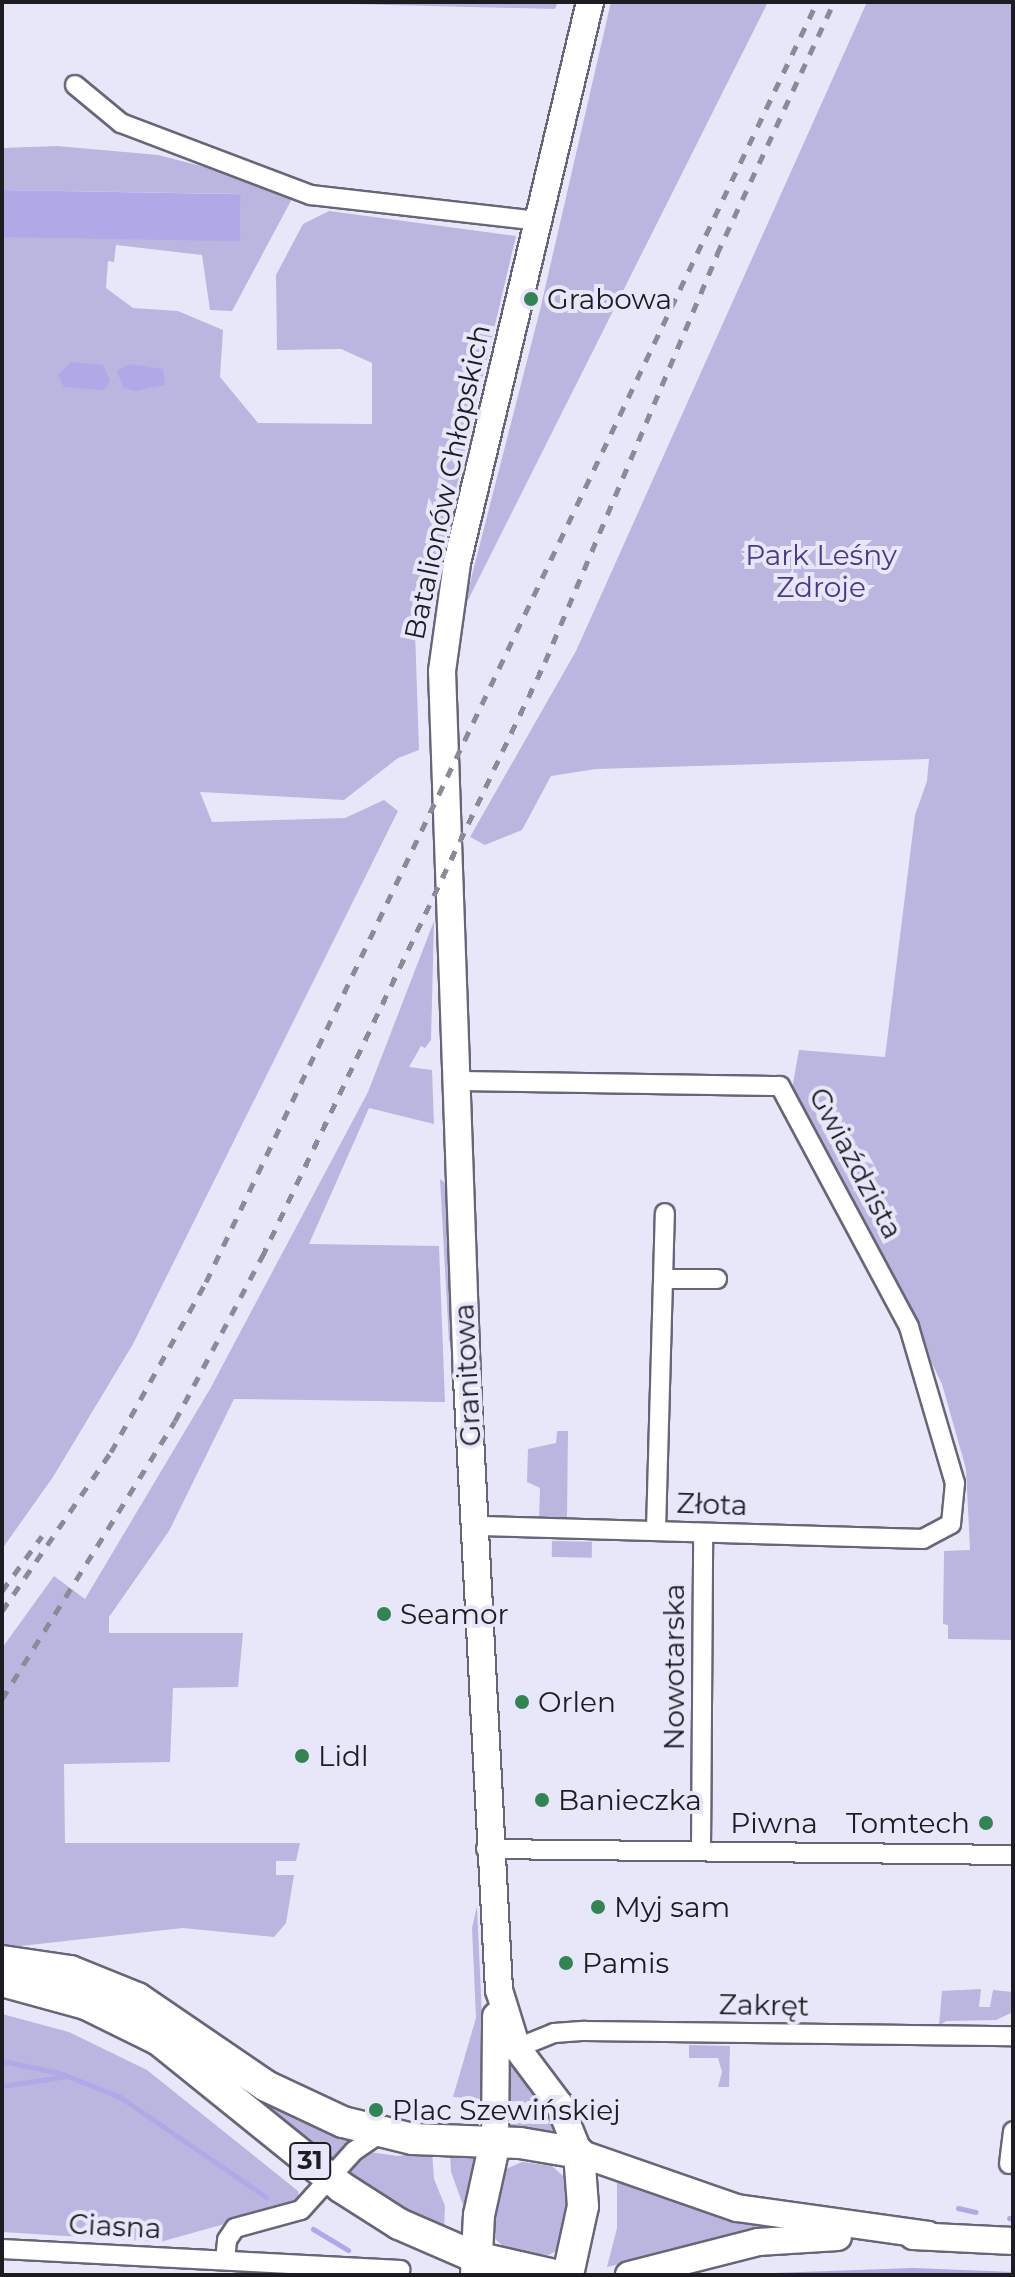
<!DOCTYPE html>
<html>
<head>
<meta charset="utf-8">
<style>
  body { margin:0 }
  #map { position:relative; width:1015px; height:2277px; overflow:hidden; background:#e8e7fa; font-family:Montserrat,sans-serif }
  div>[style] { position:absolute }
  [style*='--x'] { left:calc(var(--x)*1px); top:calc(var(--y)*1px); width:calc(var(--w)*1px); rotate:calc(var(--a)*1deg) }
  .green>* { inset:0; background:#bab6e0; transform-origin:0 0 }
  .water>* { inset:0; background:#b0a8e7; transform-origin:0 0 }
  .stream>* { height:5px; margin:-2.5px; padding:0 2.5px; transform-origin:2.5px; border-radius:2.5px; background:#b0a8e7 }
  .roads { filter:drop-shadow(2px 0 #676676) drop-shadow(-2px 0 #676676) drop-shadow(0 2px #676676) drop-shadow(0 -2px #676676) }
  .street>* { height:18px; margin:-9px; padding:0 9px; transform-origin:9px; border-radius:9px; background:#fff }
  .secondary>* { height:26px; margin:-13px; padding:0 13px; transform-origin:13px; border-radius:13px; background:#fff }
  .primary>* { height:30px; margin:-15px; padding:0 15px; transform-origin:15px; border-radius:15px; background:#fff }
  .rail>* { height:5px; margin-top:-2.5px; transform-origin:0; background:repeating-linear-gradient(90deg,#8b8a97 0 10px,transparent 0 20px) }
  .dots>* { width:22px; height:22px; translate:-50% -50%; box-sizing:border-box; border:4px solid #e8e7fa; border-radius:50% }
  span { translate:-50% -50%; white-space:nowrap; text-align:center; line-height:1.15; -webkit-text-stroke:8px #e8e7fa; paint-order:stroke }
  .shield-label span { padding:2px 6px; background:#e8e7fa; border:2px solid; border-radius:6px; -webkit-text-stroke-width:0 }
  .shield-label { font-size:26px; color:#1c1c22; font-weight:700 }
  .poi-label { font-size:28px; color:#1c1c22 }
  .left { translate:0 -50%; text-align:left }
  .right { translate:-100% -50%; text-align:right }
  .street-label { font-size:28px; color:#1c1c22 }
  .park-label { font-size:28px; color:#4a3a84 }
  .frame { position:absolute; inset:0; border:4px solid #1c1c22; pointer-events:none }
</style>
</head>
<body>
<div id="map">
  <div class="green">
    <div style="clip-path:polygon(270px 2px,558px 2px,555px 9px)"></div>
    <div style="clip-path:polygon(611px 2px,768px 2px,463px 610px,540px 310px)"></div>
    <div style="clip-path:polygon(867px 2px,1013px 2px,1013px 1640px,948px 1639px,948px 1625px,943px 1624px,944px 1551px,970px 1550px,966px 1469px,942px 1384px,841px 1175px,792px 1089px,799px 1050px,885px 1057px,915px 815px,927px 781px,929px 759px,596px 769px,551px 776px,522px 830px,485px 845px,470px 837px,576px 651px)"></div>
    <div style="clip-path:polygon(57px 146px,158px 155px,236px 175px,293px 197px,232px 311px,210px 310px,202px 255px,116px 245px,114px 262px,108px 261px,106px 288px,133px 308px,178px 311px,223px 330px,220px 377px,258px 423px,372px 424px,372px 363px,341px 349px,277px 350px,276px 275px,303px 224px,329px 211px,516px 236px,427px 613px,415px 631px,419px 750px,398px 758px,344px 800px,200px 792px,212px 822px,345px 818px,384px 800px,398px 811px,133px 1344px,53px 1477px,2px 1549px,2px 237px,240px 235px,241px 194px,2px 190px,2px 148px)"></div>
    <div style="clip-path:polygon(434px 921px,431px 1040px,425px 1048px,421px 1046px,409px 1067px,432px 1070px,434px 1124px,369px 1108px,309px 1244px,439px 1246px,445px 1402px,234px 1399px,169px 1531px,109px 1617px,109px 1633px,243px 1633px,238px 1687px,173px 1688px,170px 1762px,64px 1764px,65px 1843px,300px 1843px,296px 1861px,276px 1861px,276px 1875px,294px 1875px,286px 1923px,274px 1937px,183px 1928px,2px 1948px,2px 1648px,54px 1576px,85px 1599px,210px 1389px,368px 1092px)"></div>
    <div style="clip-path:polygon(440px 1179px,448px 1185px,455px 1341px,449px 1341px)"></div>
    <div style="clip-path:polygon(557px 1431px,568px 1431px,567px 1520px,539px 1519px,540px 1488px,527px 1482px,528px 1449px,556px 1443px)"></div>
    <div style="left:552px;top:1541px;width:40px;height:16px;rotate:1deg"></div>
    <div style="clip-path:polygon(477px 1906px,484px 2062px,483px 2099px,453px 2097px,476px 2018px,472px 1928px)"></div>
    <div style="clip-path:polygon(981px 1989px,979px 2007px,990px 2007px,993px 1990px,1013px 1992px,1013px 2012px,996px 2020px,946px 2021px,939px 2026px,942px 1991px)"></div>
    <div style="clip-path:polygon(2px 2014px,69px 2032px,147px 2070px,298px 2191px,300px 2203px,160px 2242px,2px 2232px)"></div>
    <div style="clip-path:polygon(689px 2045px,730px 2046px,729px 2087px,718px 2087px,722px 2072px,718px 2058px,689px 2058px)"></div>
    <div style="clip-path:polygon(509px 2055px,549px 2105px,510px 2101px)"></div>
    <div style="clip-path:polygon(261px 2100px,354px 2138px,354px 2142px,333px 2163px)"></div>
    <div style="clip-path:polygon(507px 2119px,559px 2124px,564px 2136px,507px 2132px)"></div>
    <div style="clip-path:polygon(432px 2151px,434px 2179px,445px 2206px,444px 2231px,344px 2172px,369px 2152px,398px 2156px)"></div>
    <div style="clip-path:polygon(450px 2151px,480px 2151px,469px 2237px,460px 2237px,463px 2205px,451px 2172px)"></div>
    <div style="clip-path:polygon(522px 2162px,552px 2166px,573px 2185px,561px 2248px,549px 2255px,508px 2251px,491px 2235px,501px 2171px)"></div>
    <div style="clip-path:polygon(617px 2174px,781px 2226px,607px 2267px,617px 2228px)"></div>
  </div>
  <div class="water">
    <div style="left:2px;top:190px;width:239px;height:47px;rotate:1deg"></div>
    <div style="clip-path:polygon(71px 362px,103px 365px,110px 381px,104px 390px,64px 387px,58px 375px)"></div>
    <div style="clip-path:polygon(129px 364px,163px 369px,165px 385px,134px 391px,123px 387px,117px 371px)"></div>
  </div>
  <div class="stream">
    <div style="--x:2;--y:2061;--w:59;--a:11.7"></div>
    <div style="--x:60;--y:2073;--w:65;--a:21.8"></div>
    <div style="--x:120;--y:2097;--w:177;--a:34.4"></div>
    <div style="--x:2;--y:2086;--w:66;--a:-8.7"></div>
    <div style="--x:958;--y:2208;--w:18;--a:13"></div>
    <div style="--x:1009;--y:2218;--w:4;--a:14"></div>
    <div style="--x:313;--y:2229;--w:41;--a:31"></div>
    <div style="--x:773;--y:2275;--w:140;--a:-2"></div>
    <div style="--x:913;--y:2270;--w:100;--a:2.3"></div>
  </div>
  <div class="roads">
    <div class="street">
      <div style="--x:75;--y:85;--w:60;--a:39.6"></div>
      <div style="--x:121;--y:123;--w:203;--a:20.8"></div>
      <div style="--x:311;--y:195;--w:228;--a:6.5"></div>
      <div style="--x:454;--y:1081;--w:326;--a:0.9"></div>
      <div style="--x:780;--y:1086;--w:273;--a:61.8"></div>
      <div style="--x:909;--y:1327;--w:163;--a:73.6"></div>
      <div style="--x:955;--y:1483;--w:41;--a:95.6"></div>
      <div style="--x:951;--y:1524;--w:32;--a:152"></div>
      <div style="--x:923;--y:1539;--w:449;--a:-178.3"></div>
      <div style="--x:664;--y:1279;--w:53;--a:0"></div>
      <div style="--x:656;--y:1530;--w:317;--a:-88.4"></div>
      <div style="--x:486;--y:1849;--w:527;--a:0.65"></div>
      <div style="--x:701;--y:1850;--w:317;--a:-89.6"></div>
      <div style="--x:517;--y:2048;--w:40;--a:-22"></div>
      <div style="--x:554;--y:2033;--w:31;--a:-4"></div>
      <div style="--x:585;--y:2031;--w:428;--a:0.7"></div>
      <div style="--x:1009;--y:2164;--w:33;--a:-83"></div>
      <div style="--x:2;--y:2249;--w:399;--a:3"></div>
      <div style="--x:225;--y:2260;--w:20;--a:-84"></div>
      <div style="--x:227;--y:2240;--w:14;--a:-56"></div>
      <div style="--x:235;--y:2228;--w:68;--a:-15.3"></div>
      <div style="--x:301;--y:2210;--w:79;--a:-48.1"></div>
      <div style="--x:354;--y:2151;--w:32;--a:-34"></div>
    </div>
    <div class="secondary">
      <div style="--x:590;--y:2;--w:577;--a:103.34"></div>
      <div style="--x:457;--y:563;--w:109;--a:97.9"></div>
      <div style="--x:442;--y:671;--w:708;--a:87.98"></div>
      <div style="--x:467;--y:1379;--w:612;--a:87"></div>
      <div style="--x:499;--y:1990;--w:61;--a:72.8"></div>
      <div style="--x:517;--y:2048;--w:70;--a:53.1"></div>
      <div style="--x:559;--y:2104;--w:53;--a:67.8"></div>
      <div style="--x:579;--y:2153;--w:167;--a:19.2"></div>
      <div style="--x:737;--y:2208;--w:193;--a:8"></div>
      <div style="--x:495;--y:2142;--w:126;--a:-89.5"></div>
      <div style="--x:913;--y:2236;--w:100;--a:2.9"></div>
      <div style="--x:629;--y:2275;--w:133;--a:-14.3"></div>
      <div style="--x:758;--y:2242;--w:80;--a:-3.6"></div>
    </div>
    <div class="primary">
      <div style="--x:2;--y:1961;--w:69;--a:8.4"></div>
      <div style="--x:70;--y:1971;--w:72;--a:21.9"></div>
      <div style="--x:137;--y:1998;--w:156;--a:34.3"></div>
      <div style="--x:266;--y:2086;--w:85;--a:25.1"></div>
      <div style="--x:343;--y:2122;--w:72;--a:13.7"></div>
      <div style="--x:413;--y:2139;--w:107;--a:2.1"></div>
      <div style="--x:520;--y:2143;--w:60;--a:9.6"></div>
      <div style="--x:579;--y:2153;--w:53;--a:85.7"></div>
      <div style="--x:583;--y:2206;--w:71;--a:102.3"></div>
      <div style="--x:2;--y:1981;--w:87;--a:15.3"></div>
      <div style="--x:86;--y:2004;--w:81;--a:26.3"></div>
      <div style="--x:159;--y:2040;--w:234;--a:38.9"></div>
      <div style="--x:341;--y:2187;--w:69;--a:32.5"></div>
      <div style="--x:399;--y:2224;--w:83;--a:23.5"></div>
      <div style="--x:475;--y:2257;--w:81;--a:12.8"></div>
      <div style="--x:476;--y:2274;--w:59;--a:-87.1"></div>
      <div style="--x:479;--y:2215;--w:75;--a:-77.6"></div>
    </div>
  </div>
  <div class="rail">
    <div style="--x:2;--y:1591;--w:68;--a:-54"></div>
    <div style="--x:2;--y:1611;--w:193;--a:-55.6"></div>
    <div style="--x:111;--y:1452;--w:195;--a:-60.8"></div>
    <div style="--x:206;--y:1282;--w:1418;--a:-64.48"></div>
    <div style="--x:2;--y:1699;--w:327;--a:-58.1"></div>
    <div style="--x:175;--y:1421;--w:186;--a:-62.1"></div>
    <div style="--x:262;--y:1257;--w:659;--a:-64.56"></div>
    <div style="--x:545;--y:662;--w:443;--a:-67.1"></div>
    <div style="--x:717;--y:254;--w:278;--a:-65.1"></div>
  </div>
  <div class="dots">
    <div style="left:531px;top:299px;background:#348353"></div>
    <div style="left:384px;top:1614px;background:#348353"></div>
    <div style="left:522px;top:1702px;background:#348353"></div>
    <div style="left:302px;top:1756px;background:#348353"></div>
    <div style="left:542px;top:1800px;background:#348353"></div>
    <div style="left:986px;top:1823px;background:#348353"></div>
    <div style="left:598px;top:1907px;background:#348353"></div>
    <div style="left:566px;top:1963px;background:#348353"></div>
    <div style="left:376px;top:2110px;background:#348353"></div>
  </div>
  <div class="shield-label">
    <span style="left:310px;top:2161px">31</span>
  </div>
  <div class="poi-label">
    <span class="left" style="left:547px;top:299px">Grabowa</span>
    <span class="left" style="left:400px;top:1614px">Seamor</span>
    <span class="left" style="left:538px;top:1702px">Orlen</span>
    <span class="left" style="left:318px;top:1756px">Lidl</span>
    <span class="left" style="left:558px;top:1800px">Banieczka</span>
    <span class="right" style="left:970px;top:1823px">Tomtech</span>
    <span class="left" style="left:614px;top:1907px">Myj sam</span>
    <span class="left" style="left:582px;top:1963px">Pamis</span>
    <span class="left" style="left:392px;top:2110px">Plac Szewińskiej</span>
  </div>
  <div class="street-label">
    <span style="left:447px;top:482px;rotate:-78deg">Batalionów Chłopskich</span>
    <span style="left:856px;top:1163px;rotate:62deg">Gwiaździsta</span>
    <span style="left:467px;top:1375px;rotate:-93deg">Granitowa</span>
    <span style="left:712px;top:1504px;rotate:2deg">Złota</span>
    <span style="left:674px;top:1667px;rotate:-90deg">Nowotarska</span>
    <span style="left:774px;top:1823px">Piwna</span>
    <span style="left:764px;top:2005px;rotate:1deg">Zakręt</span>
    <span style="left:115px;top:2226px;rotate:3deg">Ciasna</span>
  </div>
  <div class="park-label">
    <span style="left:821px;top:571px">Park Leśny<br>Zdroje</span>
  </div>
  <div class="frame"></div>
</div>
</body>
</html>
